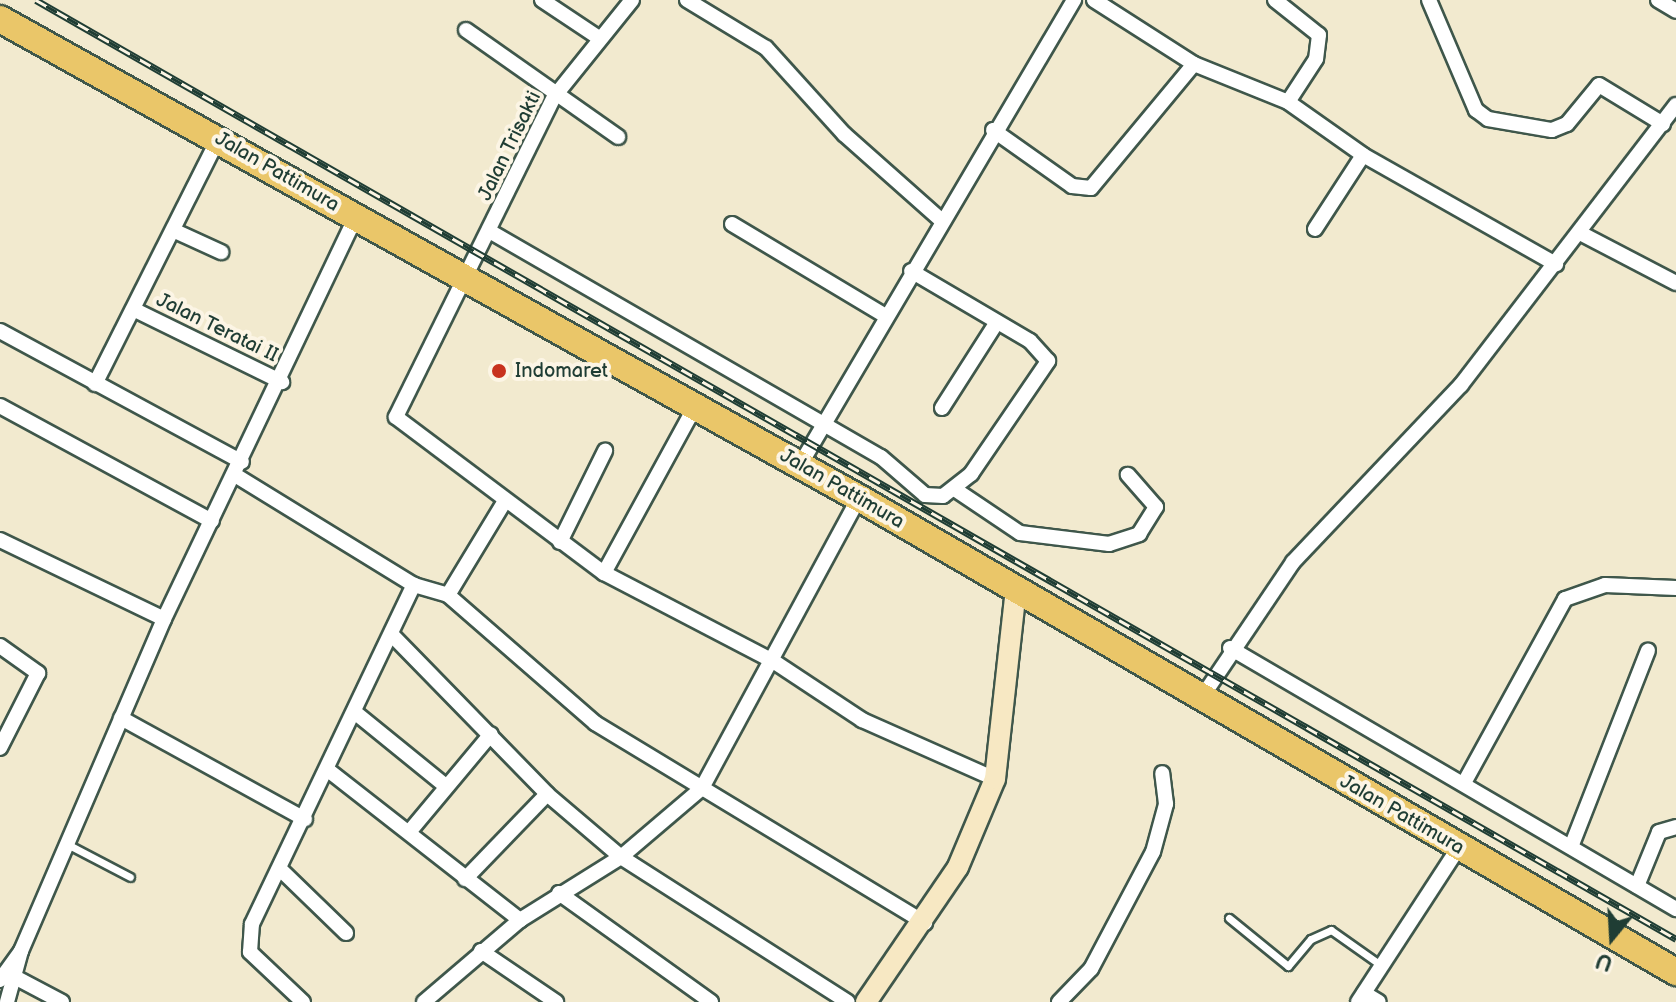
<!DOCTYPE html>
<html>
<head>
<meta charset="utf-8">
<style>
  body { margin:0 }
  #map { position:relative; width:1676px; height:1002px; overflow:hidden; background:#f2eacf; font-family:"Balsamiq Sans",sans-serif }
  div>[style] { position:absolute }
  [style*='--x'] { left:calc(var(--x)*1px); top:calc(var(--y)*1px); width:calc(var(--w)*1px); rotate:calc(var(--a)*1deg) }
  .roads { filter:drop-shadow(2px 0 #3f574b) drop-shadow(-2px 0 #3f574b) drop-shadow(0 2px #3f574b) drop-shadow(0 -2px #3f574b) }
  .lane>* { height:7px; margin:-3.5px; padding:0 3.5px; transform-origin:3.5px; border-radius:3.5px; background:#fff }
  .street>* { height:14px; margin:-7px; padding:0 7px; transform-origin:7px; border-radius:7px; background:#fff }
  .secondary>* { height:20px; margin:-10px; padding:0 10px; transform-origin:10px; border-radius:10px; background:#f7e8c3 }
  .highway>* { height:26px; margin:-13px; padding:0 13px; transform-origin:13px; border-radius:13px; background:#eac669 }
  .rail>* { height:7px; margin-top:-3.5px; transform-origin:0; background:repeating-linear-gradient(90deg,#fcf5e5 0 12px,#1f3d34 0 24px); box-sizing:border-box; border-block:2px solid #1f3d34 }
  .dots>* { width:22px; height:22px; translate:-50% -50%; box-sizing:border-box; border:4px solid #fcf5e5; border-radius:50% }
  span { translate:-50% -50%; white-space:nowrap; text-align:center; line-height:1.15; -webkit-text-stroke:8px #fcf5e5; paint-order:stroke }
  .street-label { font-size:20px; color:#1f3d34 }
  .poi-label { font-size:20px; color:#1f3d34 }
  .left { translate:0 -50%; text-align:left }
  .north { position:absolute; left:1572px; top:898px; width:80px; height:80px; -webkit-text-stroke:6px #fcf5e5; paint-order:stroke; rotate:198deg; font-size:22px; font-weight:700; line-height:32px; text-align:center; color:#1f3d34 }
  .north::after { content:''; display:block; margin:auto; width:28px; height:36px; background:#1f3d34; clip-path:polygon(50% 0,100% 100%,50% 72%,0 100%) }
</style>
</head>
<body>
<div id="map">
  <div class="roads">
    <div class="lane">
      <div style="--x:67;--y:844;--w:71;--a:27.6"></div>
      <div style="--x:1229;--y:918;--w:76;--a:39.1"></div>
      <div style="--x:1288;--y:966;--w:35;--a:-50"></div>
      <div style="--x:1311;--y:939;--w:22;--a:-24"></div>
      <div style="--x:1331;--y:930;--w:62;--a:35.2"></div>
    </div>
    <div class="street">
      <div style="--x:542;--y:0;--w:69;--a:33.7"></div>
      <div style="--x:632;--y:0;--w:124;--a:128.8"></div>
      <div style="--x:554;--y:97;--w:357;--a:116.3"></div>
      <div style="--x:396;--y:417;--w:260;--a:36.9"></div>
      <div style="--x:604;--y:573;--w:191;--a:27.5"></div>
      <div style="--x:773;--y:661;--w:107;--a:33.5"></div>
      <div style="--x:862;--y:720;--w:145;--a:23.9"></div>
      <div style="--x:687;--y:0;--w:92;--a:31.3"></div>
      <div style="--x:766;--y:48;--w:116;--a:47.8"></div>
      <div style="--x:844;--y:134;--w:130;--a:41.6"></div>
      <div style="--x:1094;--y:0;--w:119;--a:32.6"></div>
      <div style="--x:1194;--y:64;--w:101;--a:22"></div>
      <div style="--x:1288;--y:102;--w:92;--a:35.2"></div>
      <div style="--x:1363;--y:155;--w:222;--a:29.5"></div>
      <div style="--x:1275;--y:0;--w:56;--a:38.5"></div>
      <div style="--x:1319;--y:35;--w:24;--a:97"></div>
      <div style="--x:1316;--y:59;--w:51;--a:123.1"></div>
      <div style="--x:1429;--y:0;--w:120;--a:66.9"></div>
      <div style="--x:1476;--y:110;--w:15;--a:37"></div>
      <div style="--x:1488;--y:119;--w:65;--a:9.8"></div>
      <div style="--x:1552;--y:130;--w:16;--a:-22"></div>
      <div style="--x:1567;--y:124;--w:50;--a:-50.6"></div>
      <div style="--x:1599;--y:85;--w:75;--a:31.4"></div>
      <div style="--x:1658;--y:0;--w:21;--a:31"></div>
      <div style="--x:466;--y:30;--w:186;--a:35.1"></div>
      <div style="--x:993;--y:130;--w:97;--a:35.3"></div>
      <div style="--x:1072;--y:186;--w:19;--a:6"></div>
      <div style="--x:1091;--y:188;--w:161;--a:-50.3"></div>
      <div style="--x:732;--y:224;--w:179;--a:30.9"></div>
      <div style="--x:1315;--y:229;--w:88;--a:-57"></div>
      <div style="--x:175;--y:231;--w:51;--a:24.5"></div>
      <div style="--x:491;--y:232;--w:450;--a:30"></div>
      <div style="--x:881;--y:457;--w:58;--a:40.8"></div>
      <div style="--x:925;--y:495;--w:18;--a:3"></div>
      <div style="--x:943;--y:496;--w:36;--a:-38"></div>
      <div style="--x:971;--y:474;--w:137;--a:-55.7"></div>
      <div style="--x:1048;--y:361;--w:27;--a:-132"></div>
      <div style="--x:1030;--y:341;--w:138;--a:-149.5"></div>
      <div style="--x:1582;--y:234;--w:106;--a:27.5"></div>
      <div style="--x:135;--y:310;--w:164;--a:26.1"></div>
      <div style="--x:0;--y:331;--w:275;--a:28.4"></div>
      <div style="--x:95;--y:384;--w:274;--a:-63.3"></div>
      <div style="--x:0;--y:406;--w:241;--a:28.5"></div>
      <div style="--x:942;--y:408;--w:102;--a:-57.4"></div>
      <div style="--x:800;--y:465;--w:540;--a:-59.49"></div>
      <div style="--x:235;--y:475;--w:210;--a:31.6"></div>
      <div style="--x:414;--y:585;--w:35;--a:16"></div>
      <div style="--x:448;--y:595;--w:195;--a:41"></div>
      <div style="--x:595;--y:723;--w:386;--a:31.2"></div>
      <div style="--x:956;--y:490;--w:77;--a:33.9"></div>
      <div style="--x:1020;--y:533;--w:90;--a:7"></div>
      <div style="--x:1109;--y:544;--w:32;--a:-18"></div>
      <div style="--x:1139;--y:534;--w:32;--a:-58"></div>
      <div style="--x:1156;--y:507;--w:43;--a:-131.2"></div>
      <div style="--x:0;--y:540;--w:182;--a:25.7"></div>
      <div style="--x:560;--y:542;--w:102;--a:-63.7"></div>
      <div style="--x:604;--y:573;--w:189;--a:-61.3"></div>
      <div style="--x:448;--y:595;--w:110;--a:-58.8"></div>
      <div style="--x:393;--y:636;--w:221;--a:45.7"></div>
      <div style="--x:547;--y:794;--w:97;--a:40.4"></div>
      <div style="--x:621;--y:857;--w:269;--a:32.6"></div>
      <div style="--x:0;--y:646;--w:47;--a:35.4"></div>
      <div style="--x:38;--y:673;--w:84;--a:116.9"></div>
      <div style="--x:1230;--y:648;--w:517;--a:30.34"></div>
      <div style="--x:1200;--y:700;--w:166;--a:-56"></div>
      <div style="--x:1293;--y:562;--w:244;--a:-46.5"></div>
      <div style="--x:1461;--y:385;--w:353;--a:-52.5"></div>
      <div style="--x:357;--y:714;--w:111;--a:39.1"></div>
      <div style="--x:121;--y:718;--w:210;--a:28.8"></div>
      <div style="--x:328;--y:770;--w:244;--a:38"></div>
      <div style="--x:1464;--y:783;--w:210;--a:-61.2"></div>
      <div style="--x:1565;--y:599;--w:42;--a:-19.3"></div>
      <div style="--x:1605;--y:585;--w:71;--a:2.4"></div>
      <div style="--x:410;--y:831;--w:126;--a:-50.1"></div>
      <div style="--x:1571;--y:847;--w:211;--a:-68.6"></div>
      <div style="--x:280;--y:869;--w:92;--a:44.1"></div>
      <div style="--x:465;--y:879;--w:118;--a:-46"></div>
      <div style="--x:1637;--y:886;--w:58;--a:-67.8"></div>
      <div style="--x:1659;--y:832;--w:18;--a:-16"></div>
      <div style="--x:559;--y:893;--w:187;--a:35.6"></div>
      <div style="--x:21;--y:951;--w:361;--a:-66.7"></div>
      <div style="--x:164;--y:619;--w:445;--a:-64.5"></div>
      <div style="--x:481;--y:951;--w:91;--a:34.2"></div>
      <div style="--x:9;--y:974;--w:60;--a:27.8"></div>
      <div style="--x:0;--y:980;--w:36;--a:-54"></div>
      <div style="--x:21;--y:951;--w:53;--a:105.4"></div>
      <div style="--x:1364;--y:993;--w:17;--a:31"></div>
      <div style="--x:303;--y:1002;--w:73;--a:-136.7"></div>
      <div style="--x:250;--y:952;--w:28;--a:-86"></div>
      <div style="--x:252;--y:924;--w:376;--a:-64.5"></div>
      <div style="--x:424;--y:1002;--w:126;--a:-40.5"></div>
      <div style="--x:520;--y:920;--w:119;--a:-32"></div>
      <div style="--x:621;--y:857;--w:106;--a:-40.4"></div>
      <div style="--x:702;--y:788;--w:330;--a:-61.6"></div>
      <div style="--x:1059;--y:1002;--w:46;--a:-45.9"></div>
      <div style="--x:1091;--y:969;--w:132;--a:-62.1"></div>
      <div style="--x:1153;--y:852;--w:50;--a:-74.8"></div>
      <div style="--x:1166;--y:804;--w:31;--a:-97"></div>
      <div style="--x:1358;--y:1002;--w:185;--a:-56.9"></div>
    </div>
    <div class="secondary">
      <div style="--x:866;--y:1002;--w:163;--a:-55.7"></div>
      <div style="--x:958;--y:867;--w:95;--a:-67.2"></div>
      <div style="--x:995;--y:779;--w:190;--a:-83.7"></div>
    </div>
    <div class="highway">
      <div style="--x:0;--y:19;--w:984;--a:29.15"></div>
      <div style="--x:859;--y:498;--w:945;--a:30.12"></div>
    </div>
  </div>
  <div class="rail">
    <div style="--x:36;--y:0;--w:1890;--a:29.79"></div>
  </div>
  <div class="dots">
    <div style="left:499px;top:371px;background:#c8321e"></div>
  </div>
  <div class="street-label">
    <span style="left:510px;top:146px;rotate:-64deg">Jalan Trisakti</span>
    <span style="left:277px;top:172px;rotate:30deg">Jalan Pattimura</span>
    <span style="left:217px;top:328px;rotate:26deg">Jalan Teratai II</span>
    <span style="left:842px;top:489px;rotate:30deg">Jalan Pattimura</span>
    <span style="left:1402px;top:815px;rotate:30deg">Jalan Pattimura</span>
  </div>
  <div class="poi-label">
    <span class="left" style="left:515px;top:371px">Indomaret</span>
  </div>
  <div class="north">U</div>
</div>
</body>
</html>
